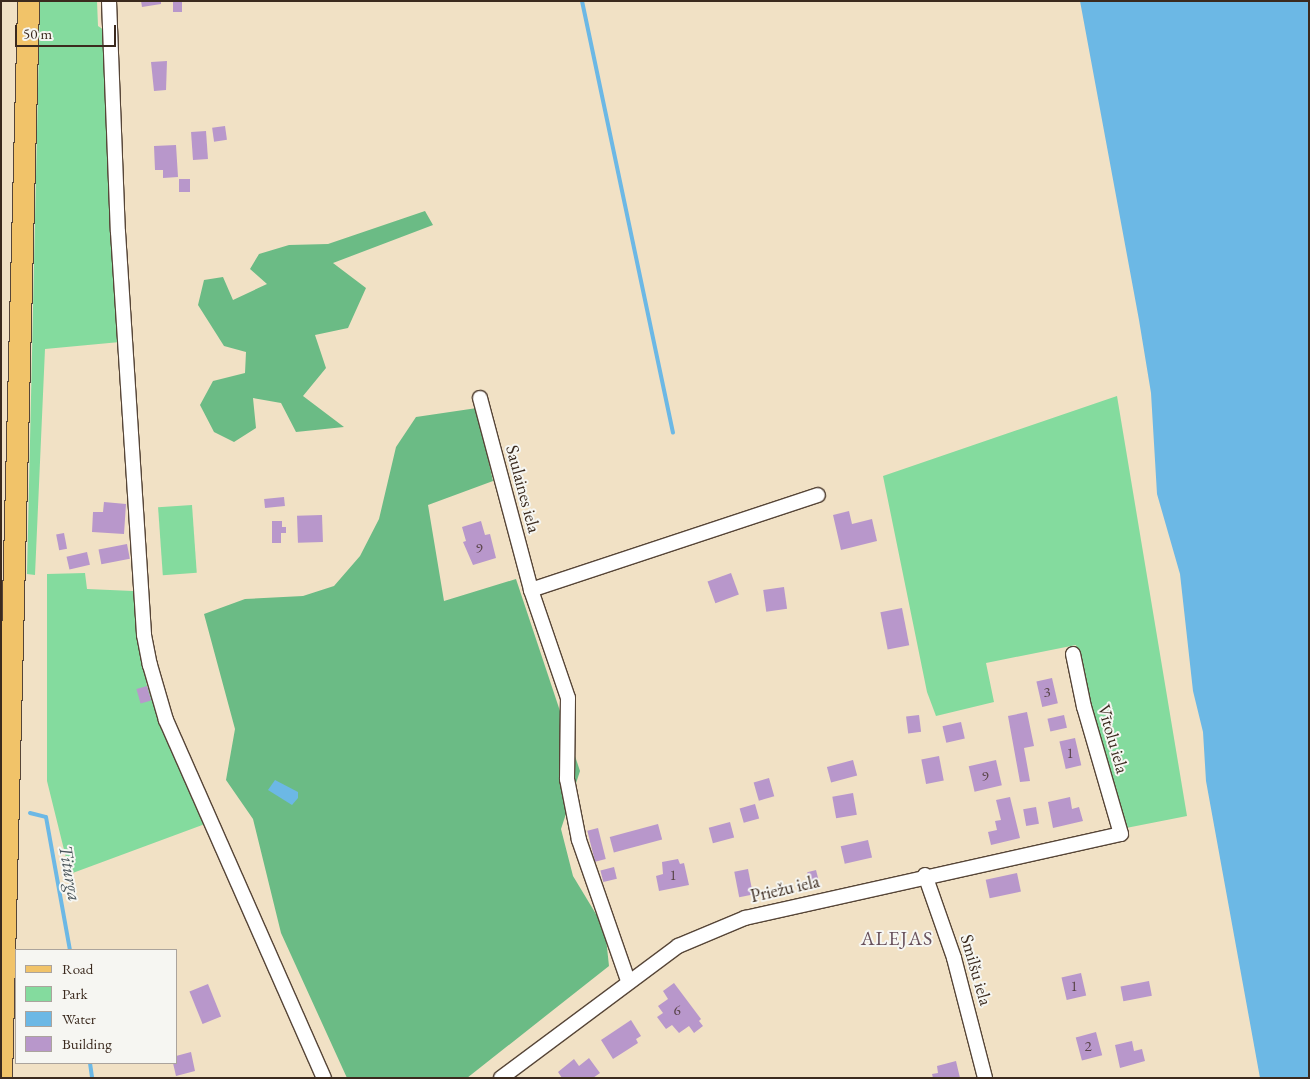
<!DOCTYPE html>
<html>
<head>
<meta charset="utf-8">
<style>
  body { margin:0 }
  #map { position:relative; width:1310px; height:1079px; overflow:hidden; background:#f1e1c5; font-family:"EB Garamond",serif }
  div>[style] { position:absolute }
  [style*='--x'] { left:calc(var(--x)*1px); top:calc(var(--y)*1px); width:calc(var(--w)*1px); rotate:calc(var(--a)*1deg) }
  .green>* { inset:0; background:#84db9e; transform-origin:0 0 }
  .forest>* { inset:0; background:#6bbb85 }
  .water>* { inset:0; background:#6cb8e5 }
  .stream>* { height:4px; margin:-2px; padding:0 2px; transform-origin:2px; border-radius:2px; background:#6cb8e5 }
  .building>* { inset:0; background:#b897cb; transform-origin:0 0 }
  .roads { filter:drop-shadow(1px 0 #564537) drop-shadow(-1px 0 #564537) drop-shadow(0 1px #564537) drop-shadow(0 -1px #564537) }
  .street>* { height:14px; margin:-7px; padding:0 7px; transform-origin:7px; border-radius:7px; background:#fff }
  .primary>* { height:21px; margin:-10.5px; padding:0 10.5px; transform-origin:10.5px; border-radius:10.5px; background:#f1c369 }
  span { translate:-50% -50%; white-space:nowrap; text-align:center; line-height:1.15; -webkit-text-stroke:4px #f6f6f2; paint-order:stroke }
  .number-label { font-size:15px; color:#5a4549 }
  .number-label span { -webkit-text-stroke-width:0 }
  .street-label { font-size:18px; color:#3b2a1e }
  .water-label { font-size:19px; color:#4a555a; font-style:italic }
  .quarter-label { font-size:20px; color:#67505b; letter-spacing:1px }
  .frame { position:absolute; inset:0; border:2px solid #3b2a1e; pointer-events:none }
  .legend { position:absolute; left:15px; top:949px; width:162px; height:115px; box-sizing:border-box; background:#f6f6f2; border:1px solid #aba49d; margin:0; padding:6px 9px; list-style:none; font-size:15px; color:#3b2a1e }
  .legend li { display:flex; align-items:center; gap:10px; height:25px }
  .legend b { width:25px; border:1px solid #aba49d }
  .scale { position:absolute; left:15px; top:25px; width:101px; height:22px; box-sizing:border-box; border:2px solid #3b2a1e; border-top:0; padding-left:6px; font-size:15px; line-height:18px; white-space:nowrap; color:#3b2a1e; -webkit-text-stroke:4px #f6f6f2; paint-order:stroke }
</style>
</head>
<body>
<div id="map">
  <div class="green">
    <div style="clip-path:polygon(40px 1px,97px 1px,98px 26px,104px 30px,120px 342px,45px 349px,35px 575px,27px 574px)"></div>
    <div style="clip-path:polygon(1117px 396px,1187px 816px,1126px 828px,1092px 716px,1076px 645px,986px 663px,994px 702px,936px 716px,927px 692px,883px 476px)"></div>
    <div style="left:192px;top:505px;width:68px;height:34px;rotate:86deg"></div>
    <div style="clip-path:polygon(85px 573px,87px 589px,133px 591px,147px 686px,205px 824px,70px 874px,47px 781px,47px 574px)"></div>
  </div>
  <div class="forest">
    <div style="clip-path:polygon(425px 211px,433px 225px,333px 263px,366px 288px,348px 328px,315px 335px,326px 368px,303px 396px,344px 427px,296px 432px,281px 403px,253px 398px,256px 428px,234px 442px,214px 432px,200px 405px,213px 381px,245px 373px,246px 352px,224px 346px,198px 305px,204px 280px,223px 277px,233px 300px,267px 284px,250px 269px,259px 254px,289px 245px,328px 244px)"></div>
    <div style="clip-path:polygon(477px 408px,493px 481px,428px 505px,444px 601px,516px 579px,580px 771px,561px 829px,573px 876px,605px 929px,609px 966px,467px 1078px,347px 1078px,281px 933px,253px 819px,226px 780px,235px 729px,204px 614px,245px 599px,303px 596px,334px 586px,360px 556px,379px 519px,396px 447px,416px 417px)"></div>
  </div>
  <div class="water">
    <div style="clip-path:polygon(1080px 1px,1309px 1px,1309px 1078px,1260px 1078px,1206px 781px,1203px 732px,1193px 691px,1180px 574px,1157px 494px,1151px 393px,1139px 320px)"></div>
    <div style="clip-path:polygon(275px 780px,298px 792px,298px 798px,292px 805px,268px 790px)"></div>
  </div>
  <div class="stream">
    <div style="--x:582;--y:1;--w:441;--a:78.1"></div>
    <div style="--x:30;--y:813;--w:16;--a:14"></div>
    <div style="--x:46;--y:817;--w:135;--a:79.8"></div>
    <div style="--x:90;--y:1063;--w:15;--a:82"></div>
  </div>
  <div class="building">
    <div style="clip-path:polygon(141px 1px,161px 1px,161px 4px,142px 7px)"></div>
    <div style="left:173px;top:1px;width:9px;height:11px"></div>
    <div style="clip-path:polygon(167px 61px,166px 90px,154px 91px,151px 62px)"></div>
    <div style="left:225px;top:126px;width:14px;height:13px;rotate:82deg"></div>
    <div style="left:206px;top:131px;width:28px;height:15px;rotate:86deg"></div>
    <div style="clip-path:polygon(176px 145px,178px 177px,163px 178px,163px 170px,155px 170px,154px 146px)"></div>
    <div style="left:179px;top:179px;width:11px;height:13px"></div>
    <div style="left:284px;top:497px;width:9px;height:20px;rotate:84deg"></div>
    <div style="clip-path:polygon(104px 502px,126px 504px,124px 534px,92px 532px,93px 512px,103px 512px)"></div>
    <div style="clip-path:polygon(849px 511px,852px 524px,872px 519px,877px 541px,841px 550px,833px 515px)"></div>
    <div style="left:322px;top:515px;width:27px;height:25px;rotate:88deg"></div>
    <div style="clip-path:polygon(272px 521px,282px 521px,282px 527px,286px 527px,286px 533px,281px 533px,281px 543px,272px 543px)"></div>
    <div style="clip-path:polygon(481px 521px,485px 535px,490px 534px,496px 558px,473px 565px,463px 542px,466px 541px,462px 527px)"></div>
    <div style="left:64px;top:533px;width:16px;height:8px;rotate:79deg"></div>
    <div style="left:127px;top:544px;width:15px;height:29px;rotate:79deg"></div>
    <div style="left:87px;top:552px;width:13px;height:21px;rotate:77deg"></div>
    <div style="left:731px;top:573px;width:23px;height:25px;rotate:70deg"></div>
    <div style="left:784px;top:587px;width:22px;height:21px;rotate:82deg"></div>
    <div style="left:902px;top:608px;width:38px;height:22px;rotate:79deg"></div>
    <div style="left:1052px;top:678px;width:26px;height:16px;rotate:77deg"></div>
    <div style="left:147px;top:686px;width:15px;height:11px;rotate:74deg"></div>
    <div style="clip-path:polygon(1027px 712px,1034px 746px,1024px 748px,1030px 781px,1020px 782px,1008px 716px)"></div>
    <div style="left:919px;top:715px;width:17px;height:13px;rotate:83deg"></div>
    <div style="left:1064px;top:715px;width:13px;height:17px;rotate:77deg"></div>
    <div style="left:961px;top:722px;width:17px;height:19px;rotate:77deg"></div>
    <div style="left:1075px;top:738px;width:28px;height:16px;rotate:77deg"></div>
    <div style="left:939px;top:756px;width:25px;height:18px;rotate:79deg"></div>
    <div style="left:853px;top:760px;width:16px;height:27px;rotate:75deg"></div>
    <div style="left:996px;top:760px;width:26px;height:28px;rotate:77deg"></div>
    <div style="left:769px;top:778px;width:19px;height:16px;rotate:74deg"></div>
    <div style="left:853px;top:793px;width:22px;height:21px;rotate:80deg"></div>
    <div style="clip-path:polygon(1010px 797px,1020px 838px,991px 845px,988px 832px,997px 830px,995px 821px,1001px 820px,996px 800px)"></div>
    <div style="clip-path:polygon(1070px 797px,1072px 809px,1079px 807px,1083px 821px,1053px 828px,1048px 802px)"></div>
    <div style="left:755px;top:804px;width:15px;height:16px;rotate:74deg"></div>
    <div style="left:1036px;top:807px;width:17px;height:13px;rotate:80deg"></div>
    <div style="left:730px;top:822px;width:16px;height:22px;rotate:75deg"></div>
    <div style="left:658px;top:824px;width:16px;height:50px;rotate:75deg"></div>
    <div style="left:598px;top:828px;width:32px;height:11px;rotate:76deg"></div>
    <div style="left:868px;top:840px;width:18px;height:28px;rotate:77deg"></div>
    <div style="clip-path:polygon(678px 859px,680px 864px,684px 863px,689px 885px,659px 891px,656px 876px,663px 874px,662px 862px)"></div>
    <div style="left:614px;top:867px;width:12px;height:14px;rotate:76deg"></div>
    <div style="left:748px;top:869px;width:26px;height:14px;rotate:79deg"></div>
    <div style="left:816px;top:870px;width:16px;height:9px;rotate:76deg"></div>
    <div style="left:1017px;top:873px;width:19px;height:32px;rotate:78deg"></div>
    <div style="left:1081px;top:973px;width:23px;height:20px;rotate:77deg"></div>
    <div style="left:1149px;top:981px;width:15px;height:29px;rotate:79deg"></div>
    <div style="clip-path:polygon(674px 983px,701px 1019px,699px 1021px,703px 1026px,694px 1033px,689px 1026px,679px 1033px,672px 1025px,666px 1029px,657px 1017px,663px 1013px,658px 1006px,668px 999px,663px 991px)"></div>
    <div style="left:208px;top:984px;width:35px;height:20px;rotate:68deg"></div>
    <div style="clip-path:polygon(631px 1020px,641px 1036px,636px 1039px,638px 1043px,613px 1059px,601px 1040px)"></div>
    <div style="left:1096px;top:1032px;width:24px;height:21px;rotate:75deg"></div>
    <div style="clip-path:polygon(1132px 1041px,1134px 1051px,1142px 1049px,1145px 1061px,1120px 1068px,1115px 1045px)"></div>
    <div style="clip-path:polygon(191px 1052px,195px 1071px,176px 1076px,173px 1063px,176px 1063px,176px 1056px)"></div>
    <div style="clip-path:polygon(589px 1058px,600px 1073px,593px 1078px,562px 1078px,558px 1072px,574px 1059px,579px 1066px)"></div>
    <div style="clip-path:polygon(956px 1061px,960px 1078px,933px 1078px,932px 1074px,938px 1073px,937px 1066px)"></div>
  </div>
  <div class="roads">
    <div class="street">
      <div style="--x:109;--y:1;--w:231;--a:87.8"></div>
      <div style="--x:118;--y:232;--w:404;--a:86.3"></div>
      <div style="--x:144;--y:635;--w:31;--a:79"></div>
      <div style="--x:150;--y:665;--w:57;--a:73.8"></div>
      <div style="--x:166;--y:720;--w:391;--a:66.2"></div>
      <div style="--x:480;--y:398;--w:199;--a:75.1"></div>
      <div style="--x:531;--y:590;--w:114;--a:71.1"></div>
      <div style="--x:568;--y:698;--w:81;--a:90.7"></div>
      <div style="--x:567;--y:779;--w:62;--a:78.9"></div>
      <div style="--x:579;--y:840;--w:149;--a:70.8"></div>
      <div style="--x:531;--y:590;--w:302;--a:-18.3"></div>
      <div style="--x:925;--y:875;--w:88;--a:70.7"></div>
      <div style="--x:954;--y:958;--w:124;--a:75.5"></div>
      <div style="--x:501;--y:1078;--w:221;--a:-36.7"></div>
      <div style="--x:678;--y:946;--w:73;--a:-22.7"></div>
      <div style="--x:745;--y:918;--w:385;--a:-12.6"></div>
      <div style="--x:1121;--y:834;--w:132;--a:-106.2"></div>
      <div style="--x:1084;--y:707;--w:54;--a:-101.7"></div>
    </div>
    <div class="primary">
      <div style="--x:1;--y:1078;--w:1077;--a:-88.56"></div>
    </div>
  </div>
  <div class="number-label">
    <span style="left:479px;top:548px">9</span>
    <span style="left:1047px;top:692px">3</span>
    <span style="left:1070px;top:753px">1</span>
    <span style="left:985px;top:776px">9</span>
    <span style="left:673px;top:875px">1</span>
    <span style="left:1074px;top:986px">1</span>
    <span style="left:677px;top:1010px">6</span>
    <span style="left:1088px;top:1046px">2</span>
  </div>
  <div class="street-label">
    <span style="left:523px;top:489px;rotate:75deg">Saulaines iela</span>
    <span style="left:1113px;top:739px;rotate:74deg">Vītolu iela</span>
    <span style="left:785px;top:889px;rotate:-13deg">Priežu iela</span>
    <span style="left:976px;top:970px;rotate:74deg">Smilšu iela</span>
  </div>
  <div class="water-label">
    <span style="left:70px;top:873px;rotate:80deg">Titurga</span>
  </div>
  <div class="quarter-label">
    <span style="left:897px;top:938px">ALEJAS</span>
  </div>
  <div class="frame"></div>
  <ul class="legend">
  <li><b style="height:6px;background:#f1c369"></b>Road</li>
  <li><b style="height:14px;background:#84db9e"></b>Park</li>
  <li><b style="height:14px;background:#6cb8e5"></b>Water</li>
  <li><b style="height:14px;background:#b897cb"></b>Building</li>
  </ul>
  <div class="scale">50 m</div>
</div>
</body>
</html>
